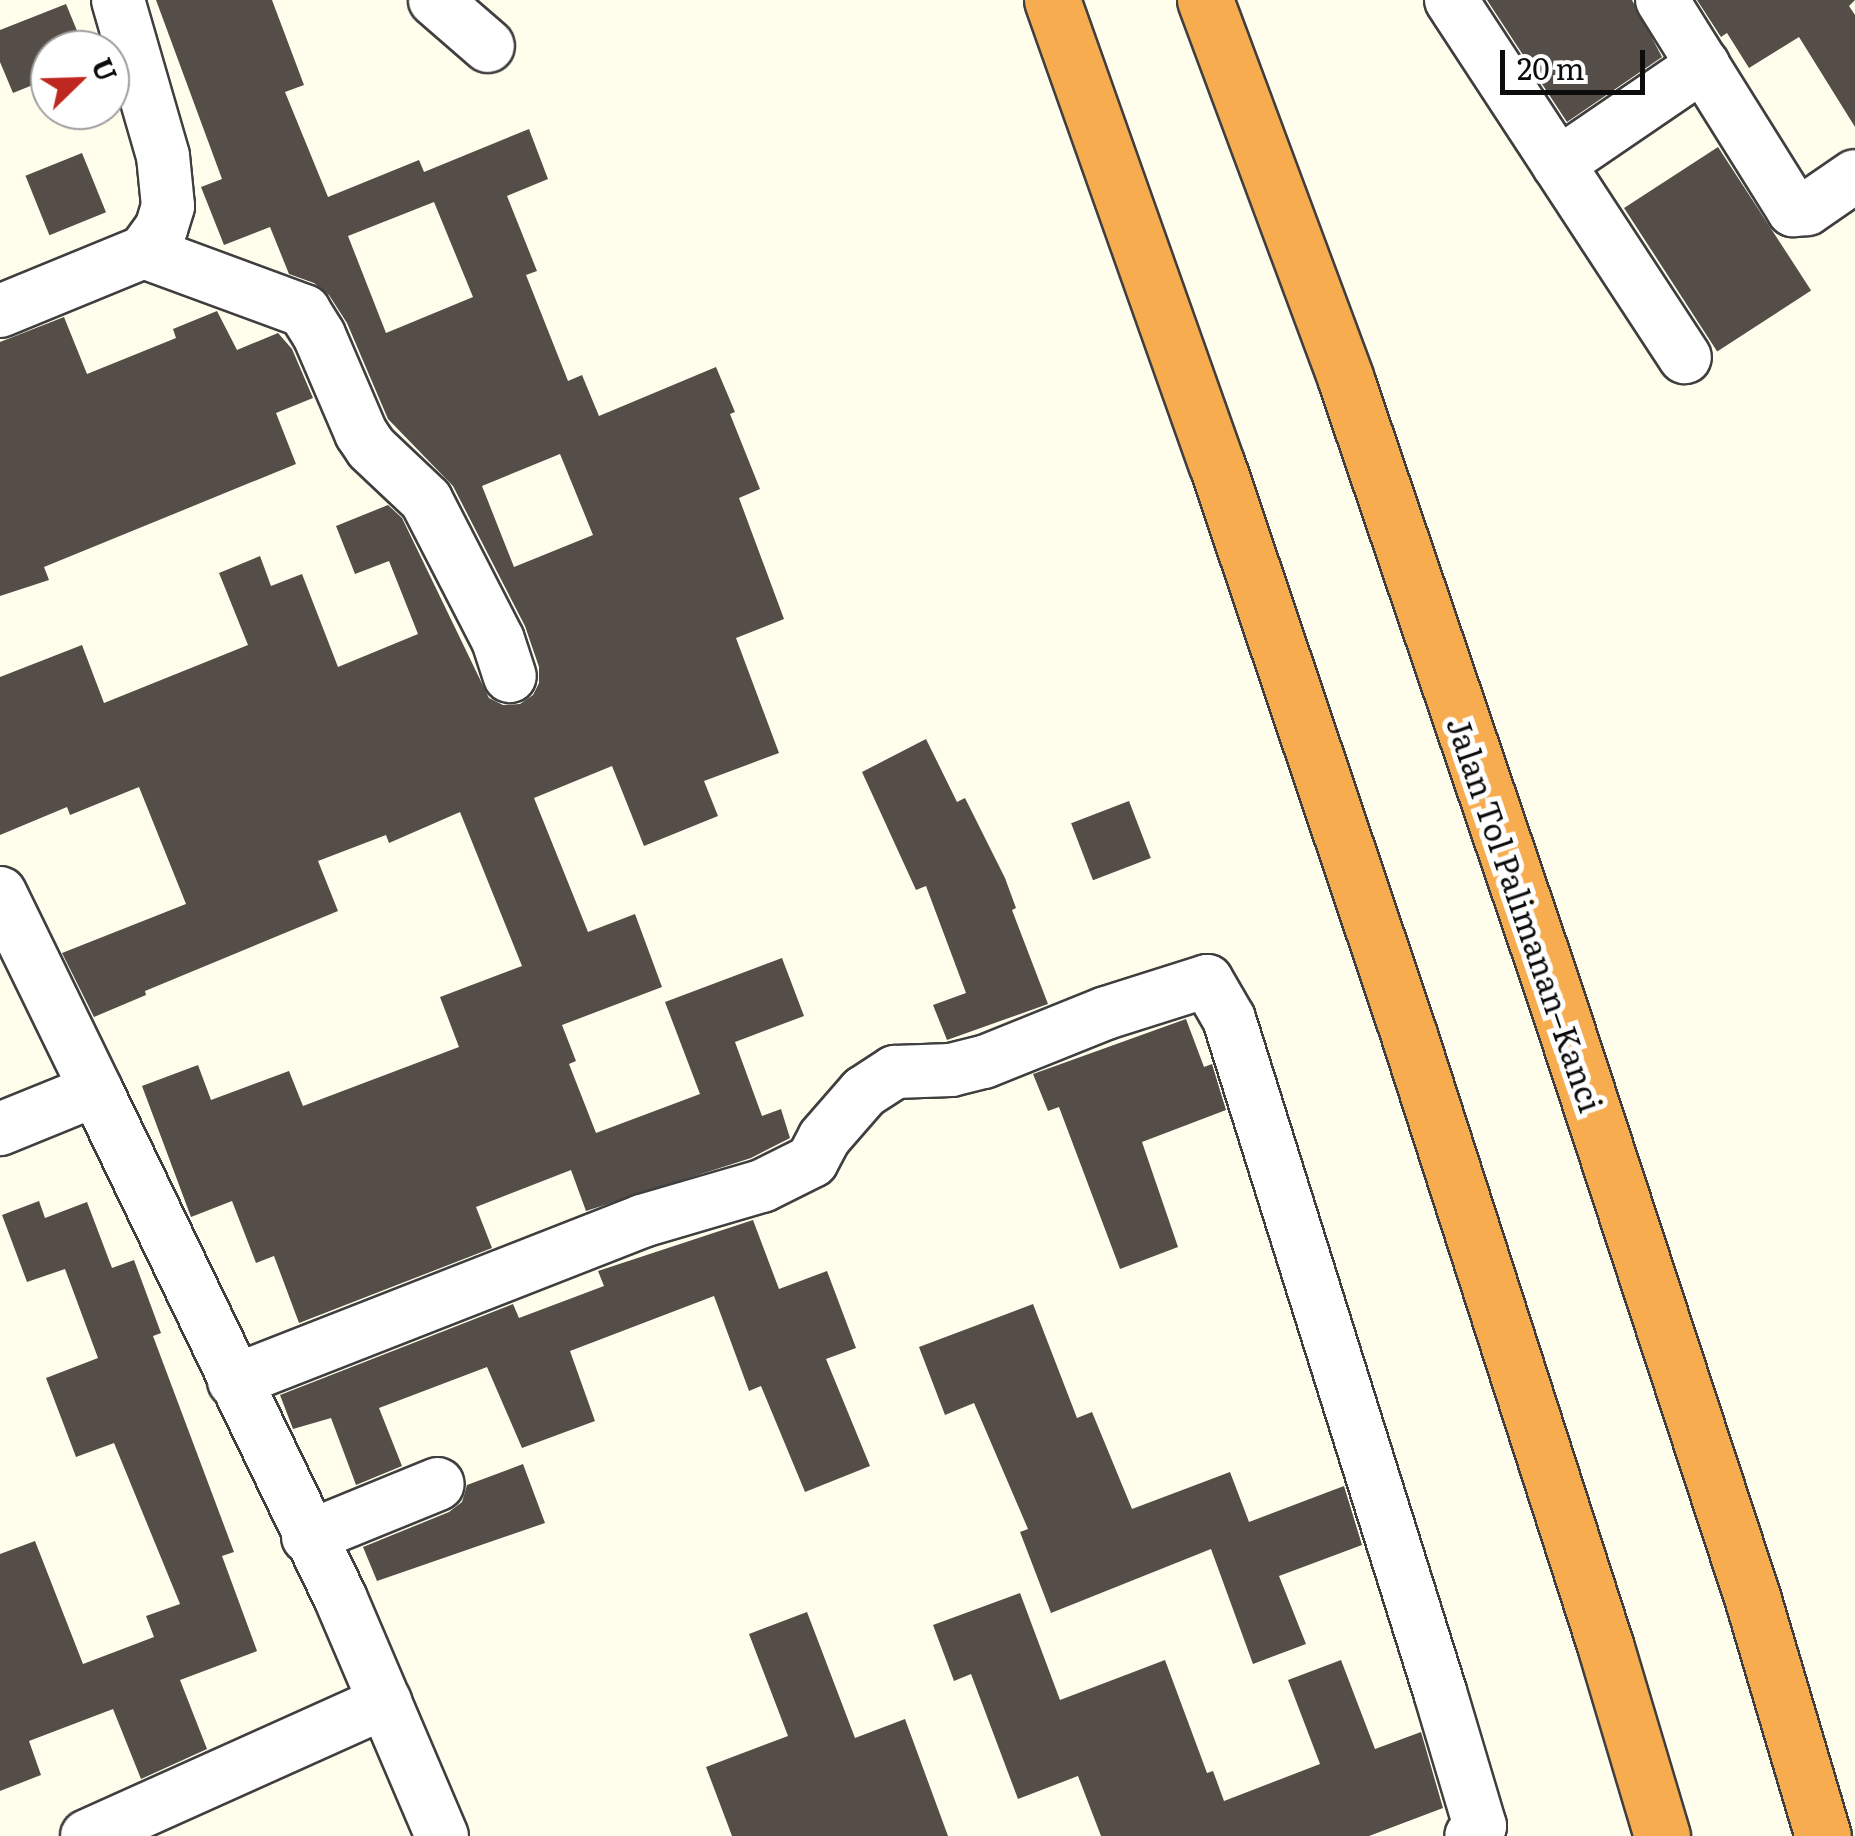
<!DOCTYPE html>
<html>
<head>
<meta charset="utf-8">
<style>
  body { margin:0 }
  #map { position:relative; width:1855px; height:1836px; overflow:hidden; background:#fffdeb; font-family:Literata,serif }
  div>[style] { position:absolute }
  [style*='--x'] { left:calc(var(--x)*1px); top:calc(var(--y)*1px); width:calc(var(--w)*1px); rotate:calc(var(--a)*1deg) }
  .building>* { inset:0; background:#554e48; transform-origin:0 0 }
  .roads { filter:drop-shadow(2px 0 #3f3f3f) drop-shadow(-2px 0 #3f3f3f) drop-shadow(0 2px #3f3f3f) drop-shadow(0 -2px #3f3f3f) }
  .minor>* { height:52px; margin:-26px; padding:0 26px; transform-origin:26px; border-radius:26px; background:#fff }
  .motorway>* { height:55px; margin:-27.5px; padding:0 27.5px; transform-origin:27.5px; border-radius:27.5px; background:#f8ac50 }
  span { translate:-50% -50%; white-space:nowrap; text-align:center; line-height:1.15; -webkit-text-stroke:10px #fff; paint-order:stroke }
  .street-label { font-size:32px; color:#0c0c0c }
  .north { position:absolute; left:30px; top:30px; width:100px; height:100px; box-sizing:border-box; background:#fff; border:2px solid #9e9e9e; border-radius:50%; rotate:67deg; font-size:28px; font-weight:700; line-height:40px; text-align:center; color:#0c0c0c }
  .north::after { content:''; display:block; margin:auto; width:35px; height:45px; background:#bf2821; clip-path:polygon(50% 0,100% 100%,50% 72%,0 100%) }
  .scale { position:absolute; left:1500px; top:50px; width:145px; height:45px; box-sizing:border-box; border:5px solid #0c0c0c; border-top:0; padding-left:12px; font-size:30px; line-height:35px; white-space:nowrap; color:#0c0c0c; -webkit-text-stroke:8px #fff; paint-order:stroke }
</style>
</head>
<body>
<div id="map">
  <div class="building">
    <div style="clip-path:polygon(evenodd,156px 0,272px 0,304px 85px,285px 92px,328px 197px,419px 160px,424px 172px,529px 129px,548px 179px,507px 196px,537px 271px,526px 275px,568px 381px,582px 375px,599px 416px,716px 367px,735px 412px,730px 414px,760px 489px,739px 498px,784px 619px,736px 638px,779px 753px,704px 781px,718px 816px,644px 846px,612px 766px,534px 798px,588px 932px,635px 914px,662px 987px,562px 1025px,576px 1061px,569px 1064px,596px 1133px,700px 1094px,665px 1002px,782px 958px,804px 1016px,735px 1042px,762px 1116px,781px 1109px,790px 1138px,751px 1158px,586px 1211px,571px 1170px,476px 1207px,492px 1248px,299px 1323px,274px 1256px,256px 1263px,232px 1201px,191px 1217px,142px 1086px,198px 1065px,211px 1100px,289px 1071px,303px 1106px,459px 1047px,440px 997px,522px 966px,460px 812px,389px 843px,386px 835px,318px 861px,338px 911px,145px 991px,146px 995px,94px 1017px,62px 953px,186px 904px,139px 787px,70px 815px,67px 807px,0 835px,0 677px,82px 645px,104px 703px,248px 645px,219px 573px,260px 556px,271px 586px,302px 574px,338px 667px,418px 634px,389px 561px,355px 574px,336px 526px,388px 505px,402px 518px,489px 698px,503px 705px,520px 704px,533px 695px,539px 683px,539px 667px,525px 626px,453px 486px,388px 419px,347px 323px,329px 295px,314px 283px,289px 274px,270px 227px,224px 245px,201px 187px,222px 179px,156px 0,434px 202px,473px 297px,386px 333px,348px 236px,434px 202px,156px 0,560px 454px,593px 535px,514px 567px,482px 486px,560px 454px)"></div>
    <div style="clip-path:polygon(1487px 0,1632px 0,1662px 57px,1567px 122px)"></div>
    <div style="clip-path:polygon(1697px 0,1855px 0,1849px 6px,1855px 15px,1855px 127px,1799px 37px,1749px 68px,1727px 33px,1721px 37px)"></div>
    <div style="clip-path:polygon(66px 4px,85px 50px,50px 50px,50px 78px,13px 93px,0 62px,0 30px)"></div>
    <div style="left:1718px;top:147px;width:171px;height:112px;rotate:57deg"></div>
    <div style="left:82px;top:153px;width:64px;height:61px;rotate:68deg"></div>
    <div style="clip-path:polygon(217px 311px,237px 350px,278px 333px,292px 349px,313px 398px,276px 413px,296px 464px,44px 567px,49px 580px,0 596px,0 342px,64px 317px,87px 374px,176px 338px,173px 329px)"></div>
    <div style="clip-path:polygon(926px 739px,957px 802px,965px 798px,1005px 878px,1016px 908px,1012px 910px,1048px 1004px,947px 1040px,933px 1005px,966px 993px,926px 886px,916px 890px,862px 772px)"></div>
    <div style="left:1129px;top:801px;width:61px;height:62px;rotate:69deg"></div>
    <div style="clip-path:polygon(1186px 1019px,1204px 1067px,1212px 1064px,1226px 1110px,1142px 1142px,1178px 1247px,1120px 1269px,1059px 1107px,1048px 1111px,1033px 1074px)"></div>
    <div style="clip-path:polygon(39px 1201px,45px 1218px,87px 1202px,112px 1268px,134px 1260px,161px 1333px,153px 1336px,234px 1552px,222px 1556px,257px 1651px,180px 1680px,207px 1749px,141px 1779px,113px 1709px,29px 1741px,41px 1775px,0 1791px,0 1554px,35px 1541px,83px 1664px,154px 1637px,146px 1616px,180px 1604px,114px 1443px,76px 1457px,46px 1378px,98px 1358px,65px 1269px,27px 1282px,2px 1215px)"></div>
    <div style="clip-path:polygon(753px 1220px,779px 1289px,827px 1271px,856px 1348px,826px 1359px,870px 1466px,805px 1492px,761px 1386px,749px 1391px,714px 1296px,570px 1351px,595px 1421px,522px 1448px,487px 1367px,379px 1408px,402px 1466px,356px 1485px,331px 1418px,293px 1429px,280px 1395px,513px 1304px,519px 1318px,604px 1286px,598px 1271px)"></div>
    <div style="clip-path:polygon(1033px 1304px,1077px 1418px,1092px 1412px,1132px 1509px,1230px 1472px,1249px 1522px,1344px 1486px,1362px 1545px,1279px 1576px,1306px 1644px,1253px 1664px,1211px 1549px,1051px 1613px,1020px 1532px,1028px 1529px,974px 1403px,945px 1415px,919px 1347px)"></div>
    <div style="clip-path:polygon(523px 1464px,545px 1523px,377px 1581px,363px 1547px,449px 1512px,462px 1502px,467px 1485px)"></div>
    <div style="clip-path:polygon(1020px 1593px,1060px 1700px,1165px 1660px,1207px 1773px,1213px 1771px,1224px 1801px,1320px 1764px,1288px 1680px,1341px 1660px,1375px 1749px,1421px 1732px,1443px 1808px,1369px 1836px,1101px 1836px,1078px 1776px,1018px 1799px,971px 1674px,954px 1681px,933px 1625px)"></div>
    <div style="clip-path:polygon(807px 1612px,855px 1738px,905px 1719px,948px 1836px,732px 1836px,706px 1767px,788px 1736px,749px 1634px)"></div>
  </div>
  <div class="roads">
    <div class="minor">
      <div style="--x:435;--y:0;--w:70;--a:41"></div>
      <div style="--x:1451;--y:0;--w:427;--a:56.8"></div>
      <div style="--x:1662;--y:0;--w:248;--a:58"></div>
      <div style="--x:1793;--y:210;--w:14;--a:-4"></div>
      <div style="--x:1807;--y:209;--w:58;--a:-34.5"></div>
      <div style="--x:1558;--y:164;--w:176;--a:-34.3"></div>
      <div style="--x:144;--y:252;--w:171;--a:20.2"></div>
      <div style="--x:304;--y:311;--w:28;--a:58"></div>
      <div style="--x:319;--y:335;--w:107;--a:66.8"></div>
      <div style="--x:361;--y:433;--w:18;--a:56"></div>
      <div style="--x:371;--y:448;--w:76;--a:43.4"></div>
      <div style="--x:426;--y:500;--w:157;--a:62.8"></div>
      <div style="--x:498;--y:640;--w:38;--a:72"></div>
      <div style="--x:0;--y:311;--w:156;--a:-22.3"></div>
      <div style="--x:144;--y:252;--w:29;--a:-54"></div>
      <div style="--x:161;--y:229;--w:24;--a:-73"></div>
      <div style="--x:168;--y:206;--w:50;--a:-95.7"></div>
      <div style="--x:163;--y:156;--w:162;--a:-106.1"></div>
      <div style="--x:0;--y:893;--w:219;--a:64"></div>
      <div style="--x:96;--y:1090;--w:104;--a:157.9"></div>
      <div style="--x:96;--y:1090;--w:563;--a:64.3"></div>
      <div style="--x:340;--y:1597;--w:260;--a:66.9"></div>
      <div style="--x:234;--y:1381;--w:438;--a:-21.4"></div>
      <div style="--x:642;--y:1221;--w:125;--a:-16.3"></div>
      <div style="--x:762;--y:1186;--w:56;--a:-26.6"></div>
      <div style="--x:812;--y:1161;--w:26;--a:-62"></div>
      <div style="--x:824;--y:1138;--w:61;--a:-49"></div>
      <div style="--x:864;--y:1092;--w:37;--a:-33"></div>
      <div style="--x:895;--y:1072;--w:56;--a:-2"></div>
      <div style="--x:951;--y:1070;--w:34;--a:-14"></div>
      <div style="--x:984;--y:1062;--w:131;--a:-21.9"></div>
      <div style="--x:1106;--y:1013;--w:106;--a:-17.6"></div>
      <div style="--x:1207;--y:981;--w:44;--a:59.9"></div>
      <div style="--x:1229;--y:1019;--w:705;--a:72.59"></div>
      <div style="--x:1440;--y:1692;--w:140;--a:73.4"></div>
      <div style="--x:1480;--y:1826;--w:13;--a:132"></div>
      <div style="--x:308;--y:1537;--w:140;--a:-22.2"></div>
      <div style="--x:87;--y:1836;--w:327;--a:-24.2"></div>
    </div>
    <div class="motorway">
      <div style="--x:1052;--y:0;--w:493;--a:70.5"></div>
      <div style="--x:1217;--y:465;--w:601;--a:71.38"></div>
      <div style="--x:1409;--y:1035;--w:644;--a:72.18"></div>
      <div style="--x:1606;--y:1648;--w:196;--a:73.4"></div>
      <div style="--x:1205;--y:0;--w:405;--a:69.6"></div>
      <div style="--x:1346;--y:380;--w:640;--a:71.23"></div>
      <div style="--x:1552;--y:986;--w:646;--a:71.87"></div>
      <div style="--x:1753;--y:1600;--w:246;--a:73.5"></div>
    </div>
  </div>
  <div class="street-label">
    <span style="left:1526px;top:914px;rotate:71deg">Jalan Tol Palimanan–Kanci</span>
  </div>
  <div class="north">U</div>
  <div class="scale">20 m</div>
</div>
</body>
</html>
